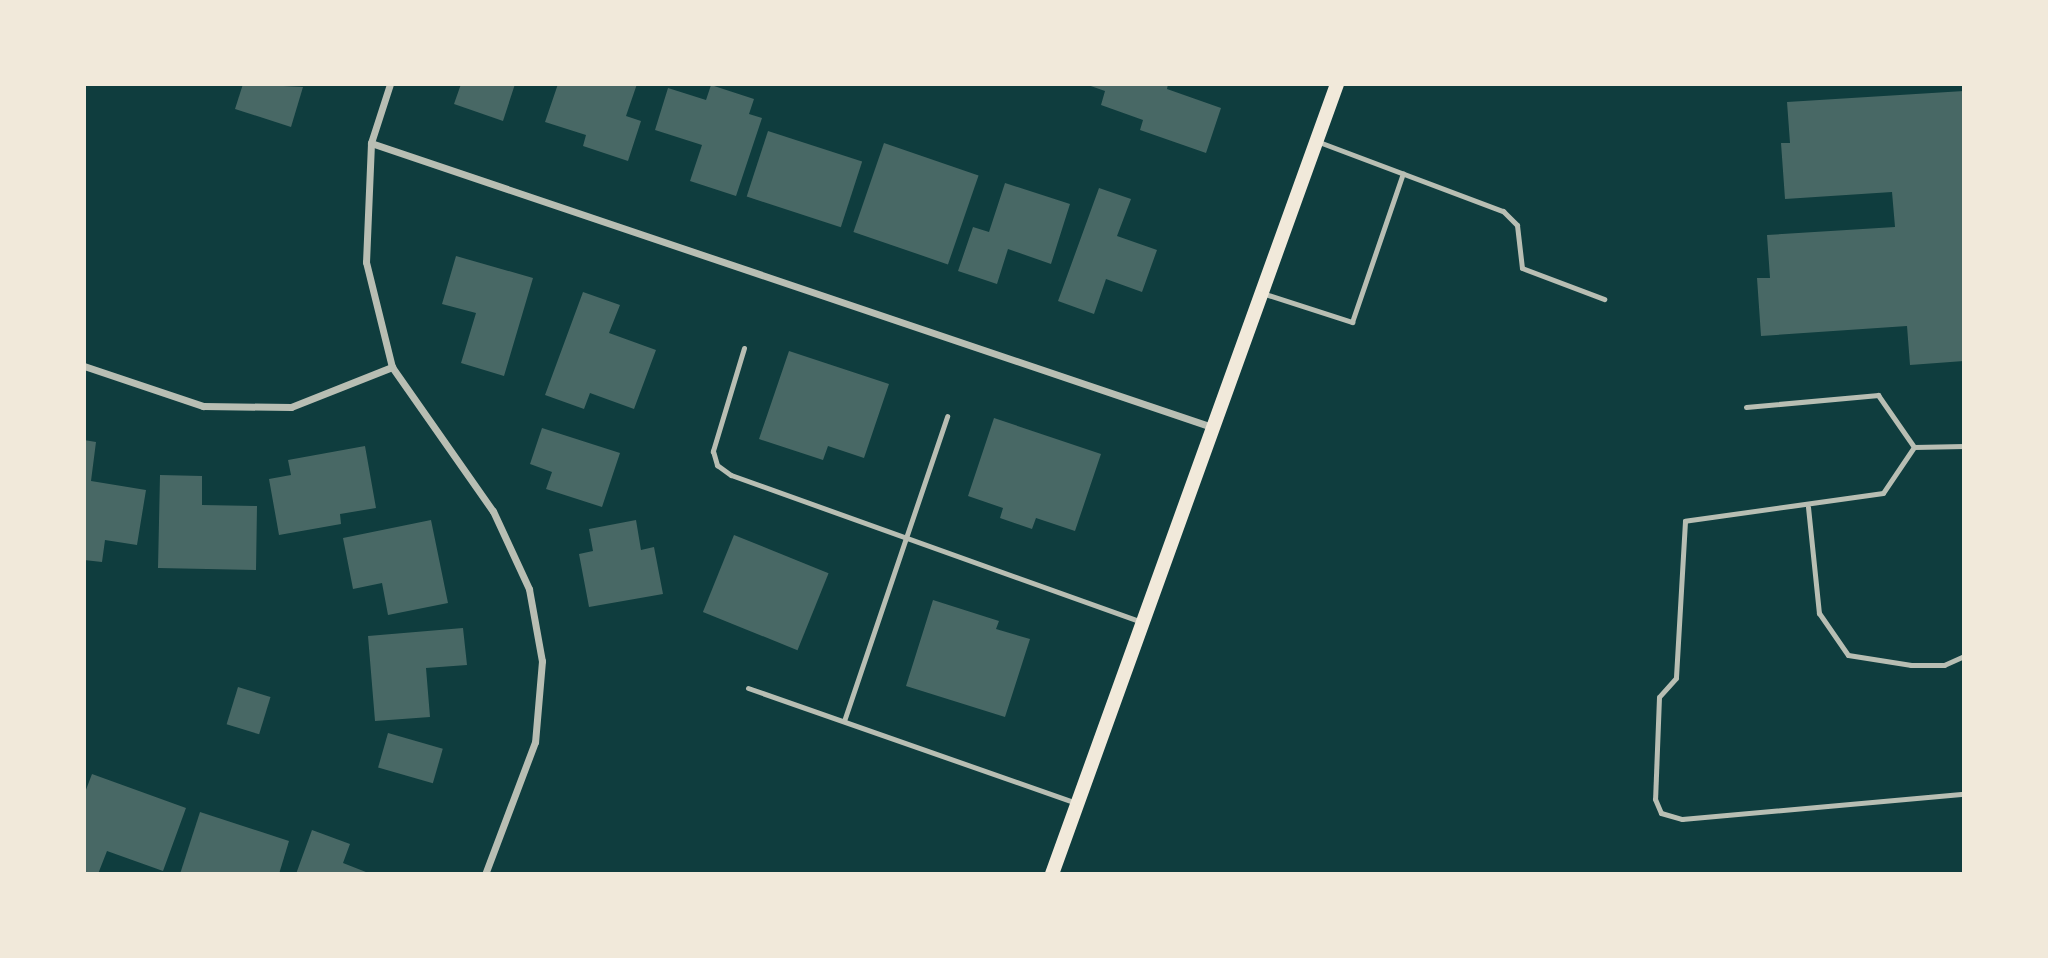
<!DOCTYPE html>
<html>
<head>
<meta charset="utf-8">
<style>
  body { margin:0 }
  #map { position:relative; width:2048px; height:958px; overflow:hidden; background:#0f3d3e; font-family:Helvetica,sans-serif }
  div>[style] { position:absolute }
  [style*='--x'] { left:calc(var(--x)*1px); top:calc(var(--y)*1px); width:calc(var(--w)*1px); rotate:calc(var(--a)*1deg) }
  .building>* { inset:0; background:#486865; transform-origin:0 0 }
  .service>* { height:5px; margin:-2.5px; padding:0 2.5px; transform-origin:2.5px; border-radius:2.5px; background:#b8beb3 }
  .minor>* { height:7px; margin:-3.5px; padding:0 3.5px; transform-origin:3.5px; border-radius:3.5px; background:#b8beb3 }
  .secondary>* { height:14px; margin:-7px; padding:0 7px; transform-origin:7px; border-radius:7px; background:#f1e9da }
  span { translate:-50% -50%; white-space:nowrap; text-align:center; line-height:1.15; -webkit-text-stroke:6px #f1e9da; paint-order:stroke }
  .frame { position:absolute; inset:0; border:86px solid #f1e9da; pointer-events:none }
</style>
</head>
<body>
<div id="map">
  <div class="building">
    <div style="clip-path:polygon(243px 84px,303px 87px,291px 127px,235px 109px)"></div>
    <div style="clip-path:polygon(461px 84px,515px 84px,503px 121px,454px 104px)"></div>
    <div style="clip-path:polygon(558px 84px,637px 84px,626px 116px,641px 121px,628px 161px,583px 146px,586px 135px,545px 122px)"></div>
    <div style="clip-path:polygon(1085px 84px,1168px 84px,1167px 89px,1221px 108px,1206px 153px,1140px 130px,1143px 120px,1101px 105px,1105px 91px)"></div>
    <div style="clip-path:polygon(711px 85px,754px 99px,749px 114px,762px 118px,736px 196px,690px 181px,702px 145px,655px 130px,668px 88px,706px 100px)"></div>
    <div style="clip-path:polygon(1964px 91px,1964px 361px,1910px 365px,1907px 326px,1761px 336px,1757px 278px,1770px 278px,1767px 235px,1895px 227px,1892px 192px,1785px 199px,1781px 143px,1790px 143px,1787px 102px)"></div>
    <div style="left:768px;top:131px;width:99px;height:69px;rotate:18deg"></div>
    <div style="left:884px;top:143px;width:100px;height:94px;rotate:19deg"></div>
    <div style="clip-path:polygon(1005px 183px,1070px 204px,1051px 264px,1008px 249px,997px 284px,958px 271px,973px 227px,989px 232px)"></div>
    <div style="clip-path:polygon(1099px 188px,1131px 199px,1117px 236px,1157px 250px,1142px 292px,1106px 279px,1094px 314px,1058px 301px)"></div>
    <div style="clip-path:polygon(456px 256px,533px 278px,504px 376px,461px 363px,476px 313px,442px 304px)"></div>
    <div style="clip-path:polygon(583px 292px,620px 305px,609px 333px,656px 350px,634px 409px,590px 393px,584px 409px,545px 395px)"></div>
    <div style="clip-path:polygon(789px 351px,889px 384px,864px 458px,828px 446px,823px 460px,759px 439px)"></div>
    <div style="clip-path:polygon(994px 418px,1101px 454px,1075px 531px,1036px 518px,1032px 529px,1000px 518px,1003px 508px,968px 496px)"></div>
    <div style="clip-path:polygon(542px 428px,620px 453px,602px 507px,546px 489px,552px 472px,530px 464px)"></div>
    <div style="clip-path:polygon(84px 440px,96px 442px,91px 481px,146px 490px,137px 545px,105px 540px,102px 562px,84px 560px)"></div>
    <div style="clip-path:polygon(365px 446px,376px 508px,340px 514px,341px 524px,279px 535px,269px 479px,291px 475px,288px 460px)"></div>
    <div style="clip-path:polygon(160px 475px,202px 476px,202px 505px,257px 506px,256px 570px,158px 568px)"></div>
    <div style="clip-path:polygon(431px 520px,448px 603px,388px 615px,382px 583px,353px 589px,343px 538px)"></div>
    <div style="clip-path:polygon(636px 520px,641px 550px,654px 547px,663px 594px,589px 607px,579px 554px,593px 551px,589px 529px)"></div>
    <div style="left:734px;top:535px;width:102px;height:83px;rotate:22deg"></div>
    <div style="clip-path:polygon(933px 600px,999px 621px,996px 629px,1030px 639px,1005px 717px,906px 686px)"></div>
    <div style="clip-path:polygon(463px 628px,467px 665px,426px 668px,430px 717px,375px 721px,368px 636px)"></div>
    <div style="left:238px;top:687px;width:34px;height:39px;rotate:17deg"></div>
    <div style="left:388px;top:733px;width:57px;height:36px;rotate:16deg"></div>
    <div style="clip-path:polygon(92px 774px,186px 808px,163px 871px,107px 851px,98px 874px,84px 872px,84px 795px)"></div>
    <div style="clip-path:polygon(200px 812px,289px 841px,279px 874px,180px 874px)"></div>
    <div style="clip-path:polygon(312px 830px,350px 844px,343px 863px,371px 874px,296px 874px)"></div>
  </div>
  <div class="service">
    <div style="--x:1319;--y:142;--w:197;--a:20.6"></div>
    <div style="--x:1503;--y:211;--w:20;--a:45"></div>
    <div style="--x:1517;--y:225;--w:43;--a:83.4"></div>
    <div style="--x:1522;--y:268;--w:88;--a:20.7"></div>
    <div style="--x:1262;--y:293;--w:95;--a:17.9"></div>
    <div style="--x:1352;--y:322;--w:157;--a:-71.1"></div>
    <div style="--x:744;--y:348;--w:108;--a:106.8"></div>
    <div style="--x:713;--y:451;--w:15;--a:74"></div>
    <div style="--x:717;--y:465;--w:17;--a:36"></div>
    <div style="--x:731;--y:475;--w:436;--a:19.7"></div>
    <div style="--x:1746;--y:407;--w:133;--a:-5.2"></div>
    <div style="--x:1878;--y:395;--w:63;--a:55.3"></div>
    <div style="--x:1914;--y:447;--w:50;--a:-1.1"></div>
    <div style="--x:1914;--y:447;--w:55;--a:124"></div>
    <div style="--x:1883;--y:493;--w:200;--a:172"></div>
    <div style="--x:1685;--y:521;--w:157;--a:93.3"></div>
    <div style="--x:1676;--y:678;--w:25;--a:132"></div>
    <div style="--x:1659;--y:697;--w:102;--a:92.2"></div>
    <div style="--x:1655;--y:799;--w:15;--a:67"></div>
    <div style="--x:1661;--y:813;--w:22;--a:16"></div>
    <div style="--x:1682;--y:819;--w:283;--a:-5.1"></div>
    <div style="--x:1808;--y:507;--w:107;--a:84.1"></div>
    <div style="--x:1819;--y:613;--w:51;--a:55.4"></div>
    <div style="--x:1848;--y:655;--w:64;--a:9"></div>
    <div style="--x:1911;--y:665;--w:33;--a:0"></div>
    <div style="--x:1944;--y:665;--w:22;--a:-24"></div>
    <div style="--x:748;--y:688;--w:349;--a:19.3"></div>
    <div style="--x:844;--y:721;--w:322;--a:-71.3"></div>
    <div style="--x:725;--y:874;--w:10;--a:0"></div>
  </div>
  <div class="minor">
    <div style="--x:390;--y:84;--w:62;--a:107.9"></div>
    <div style="--x:371;--y:143;--w:119;--a:92.4"></div>
    <div style="--x:366;--y:262;--w:108;--a:76.1"></div>
    <div style="--x:392;--y:367;--w:176;--a:55"></div>
    <div style="--x:493;--y:511;--w:86;--a:65.2"></div>
    <div style="--x:529;--y:589;--w:73;--a:79.8"></div>
    <div style="--x:542;--y:661;--w:81;--a:94.9"></div>
    <div style="--x:535;--y:742;--w:141;--a:110.7"></div>
    <div style="--x:371;--y:143;--w:888;--a:18.66"></div>
    <div style="--x:84;--y:366;--w:126;--a:18.6"></div>
    <div style="--x:203;--y:406;--w:88;--a:0.7"></div>
    <div style="--x:291;--y:407;--w:109;--a:-21.6"></div>
  </div>
  <div class="secondary">
    <div style="--x:1052;--y:874;--w:840;--a:-70.16"></div>
  </div>
  <div class="frame"></div>
</div>
</body>
</html>
